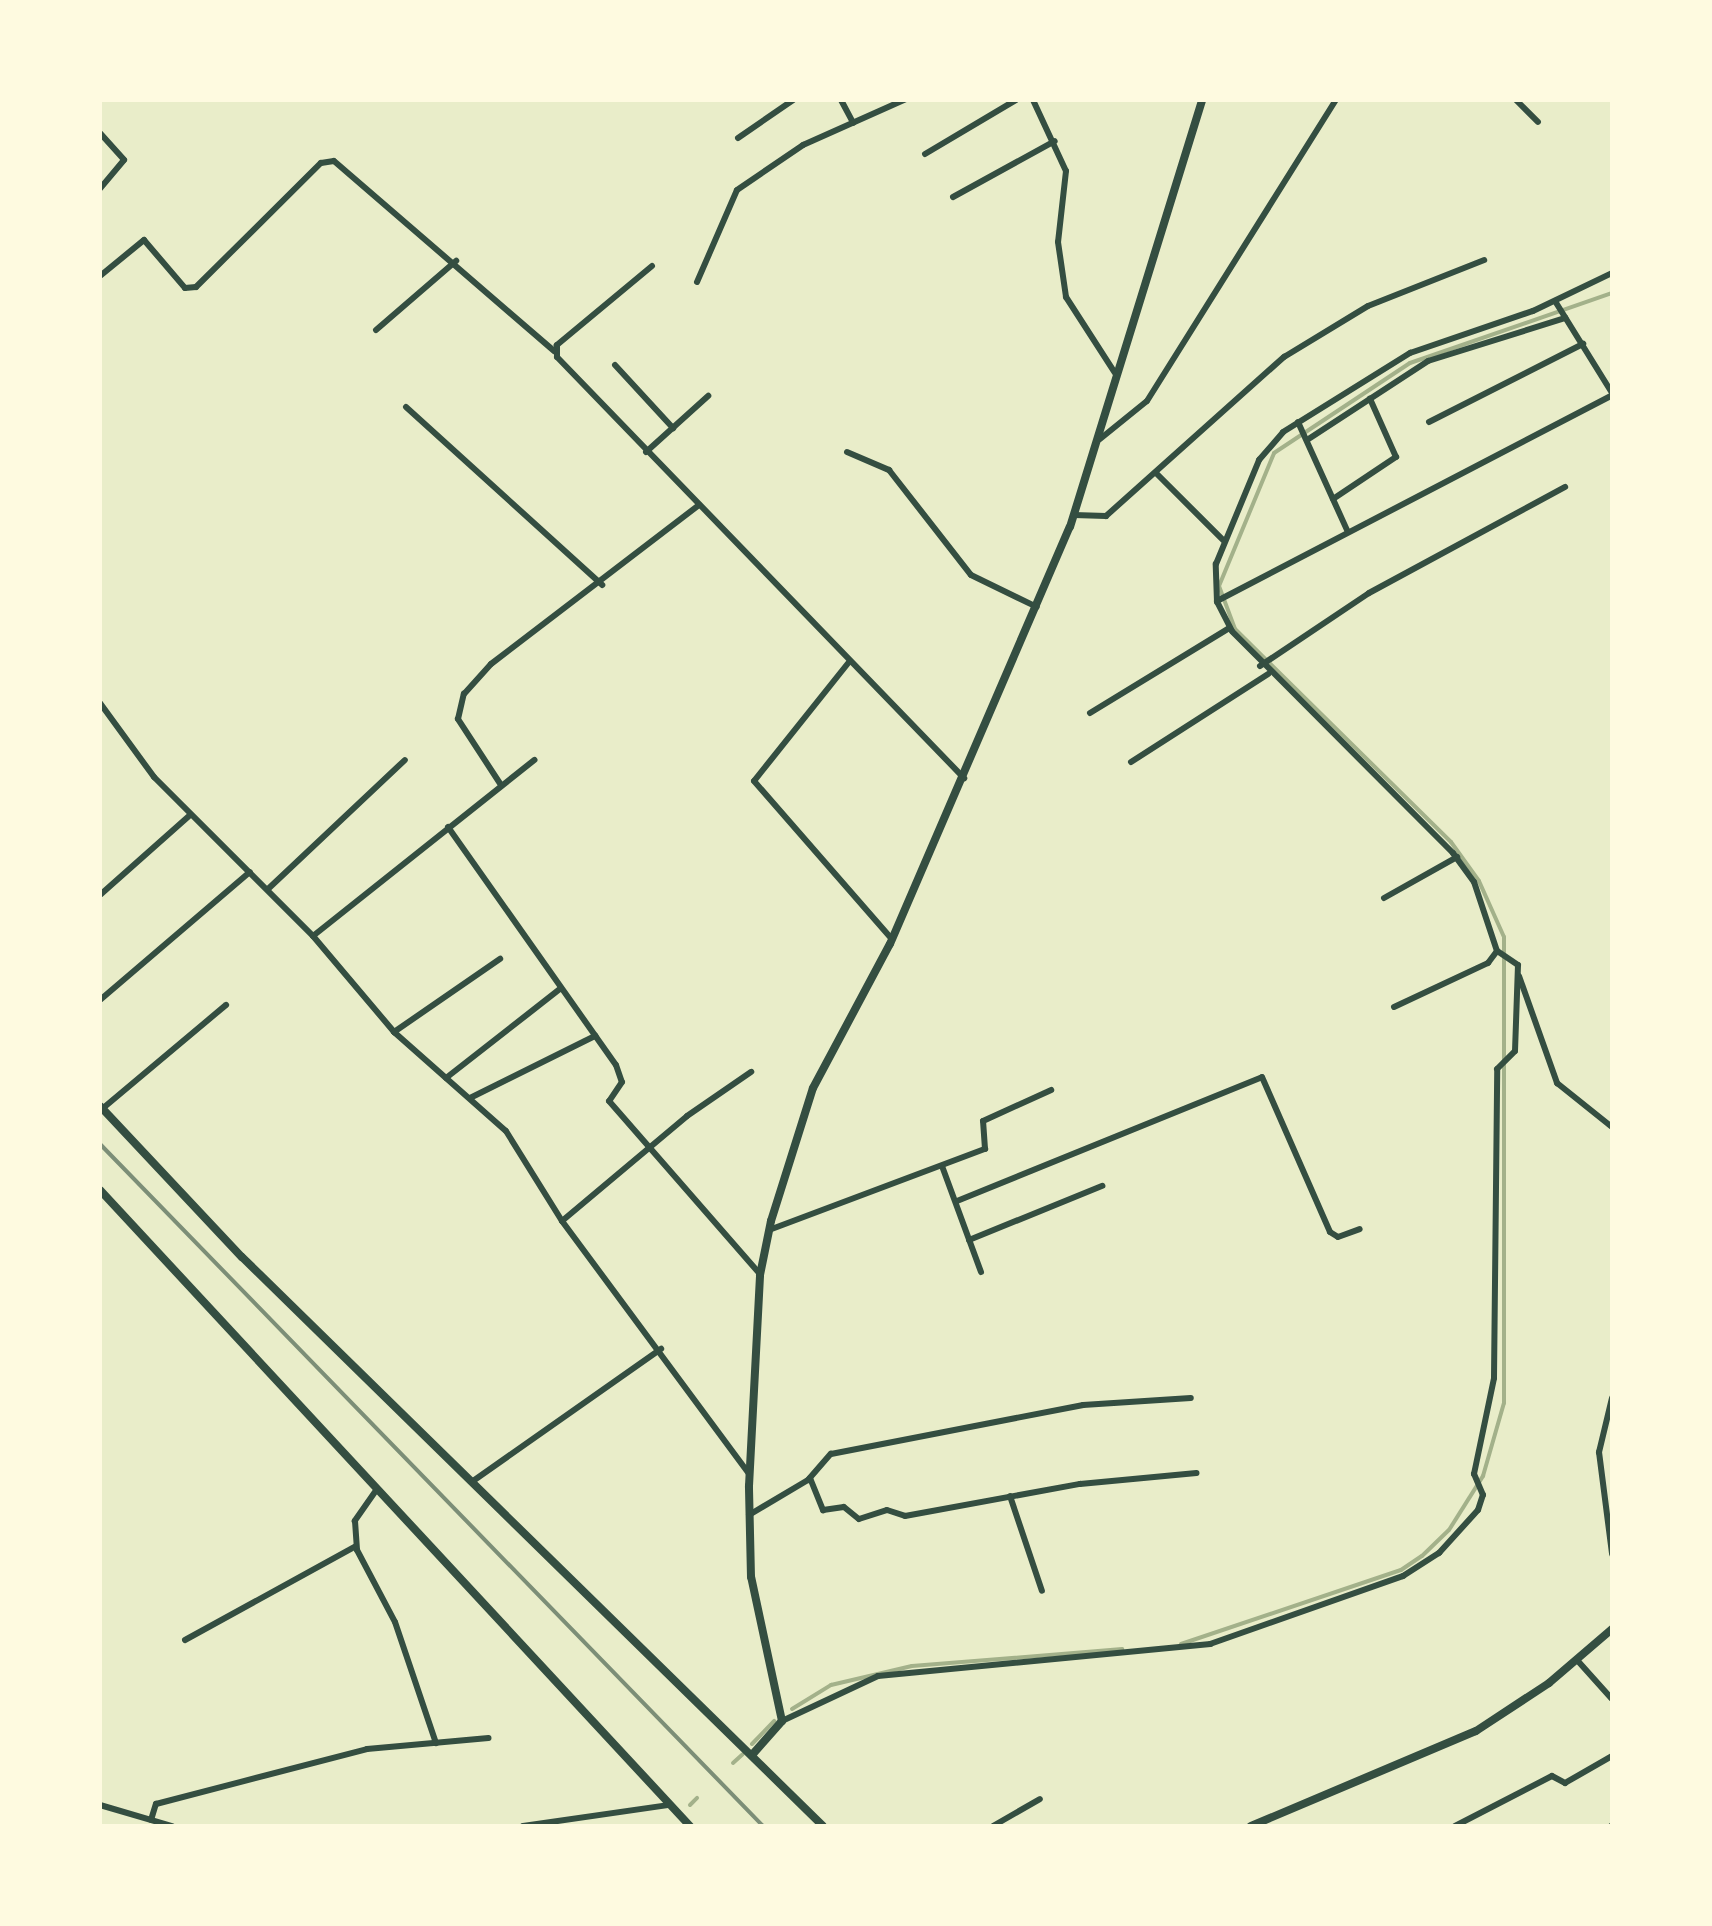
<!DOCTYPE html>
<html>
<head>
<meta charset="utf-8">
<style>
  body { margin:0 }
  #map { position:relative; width:1712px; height:1926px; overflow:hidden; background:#e9edc9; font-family:"Alegreya Sans",sans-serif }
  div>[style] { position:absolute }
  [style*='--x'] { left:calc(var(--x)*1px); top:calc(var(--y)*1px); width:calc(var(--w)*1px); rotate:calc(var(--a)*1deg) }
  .stream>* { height:4px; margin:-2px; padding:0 2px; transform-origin:2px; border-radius:2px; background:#a3b18a }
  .minor>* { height:6px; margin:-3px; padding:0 3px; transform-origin:3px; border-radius:3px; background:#344e41 }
  .tertiary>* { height:8px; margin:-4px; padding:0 4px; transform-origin:4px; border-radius:4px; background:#344e41 }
  .rail>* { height:4px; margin:-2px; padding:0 2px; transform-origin:2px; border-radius:2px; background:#7c8e77 }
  span { translate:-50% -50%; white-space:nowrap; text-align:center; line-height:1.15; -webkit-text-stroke:10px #fefae0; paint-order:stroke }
  .frame { position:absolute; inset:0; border:102px solid #fefae0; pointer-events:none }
</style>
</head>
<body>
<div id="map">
  <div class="stream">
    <div style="--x:1181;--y:1644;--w:232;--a:-18.6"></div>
    <div style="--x:1401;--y:1570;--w:25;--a:-34"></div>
    <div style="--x:1422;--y:1556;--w:37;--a:-44"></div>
    <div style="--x:1449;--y:1530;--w:64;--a:-57.8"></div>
    <div style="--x:1483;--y:1476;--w:76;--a:-74"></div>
    <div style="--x:1504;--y:1403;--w:466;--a:-90"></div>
    <div style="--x:1504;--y:937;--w:61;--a:-114.1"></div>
    <div style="--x:1479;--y:881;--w:48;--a:-125.7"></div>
    <div style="--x:1451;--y:842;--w:303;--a:-135.4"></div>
    <div style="--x:1235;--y:629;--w:46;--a:-110.4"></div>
    <div style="--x:1219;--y:586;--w:144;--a:-67.5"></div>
    <div style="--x:1274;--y:453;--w:163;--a:-33.5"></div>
    <div style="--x:1410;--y:363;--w:214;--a:-19.1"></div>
    <div style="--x:792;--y:1709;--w:46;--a:-31.6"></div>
    <div style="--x:831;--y:1685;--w:83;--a:-13.2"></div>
    <div style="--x:912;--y:1666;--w:211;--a:-4.6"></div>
    <div style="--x:752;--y:1744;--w:32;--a:-46"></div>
    <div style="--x:733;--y:1763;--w:13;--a:-42"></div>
    <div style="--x:690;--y:1805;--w:10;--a:-45"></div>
  </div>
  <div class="minor">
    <div style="--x:841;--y:100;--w:26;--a:62"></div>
    <div style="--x:1033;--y:100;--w:78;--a:65.1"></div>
    <div style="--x:1066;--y:171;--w:71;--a:96.4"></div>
    <div style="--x:1058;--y:242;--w:56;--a:81.7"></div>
    <div style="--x:1066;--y:297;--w:90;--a:57.2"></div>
    <div style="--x:1516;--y:100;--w:31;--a:45"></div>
    <div style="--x:100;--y:133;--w:36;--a:48"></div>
    <div style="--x:124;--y:160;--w:38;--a:130"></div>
    <div style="--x:738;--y:138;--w:67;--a:-34.6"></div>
    <div style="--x:925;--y:154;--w:106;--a:-30.7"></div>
    <div style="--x:953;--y:197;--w:116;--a:-28.8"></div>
    <div style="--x:652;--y:266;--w:124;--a:140.3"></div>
    <div style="--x:557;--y:345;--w:12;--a:90"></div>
    <div style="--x:557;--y:357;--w:586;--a:45.97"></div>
    <div style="--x:100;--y:276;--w:57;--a:-39.3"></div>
    <div style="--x:144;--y:240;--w:63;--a:49.5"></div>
    <div style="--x:185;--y:288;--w:11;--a:-5"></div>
    <div style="--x:196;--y:287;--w:176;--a:-44.8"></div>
    <div style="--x:321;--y:163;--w:13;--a:-9"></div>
    <div style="--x:334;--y:161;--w:291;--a:40.8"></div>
    <div style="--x:697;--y:282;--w:100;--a:-66.5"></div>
    <div style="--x:737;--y:190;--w:80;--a:-34.3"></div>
    <div style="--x:803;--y:145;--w:111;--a:-24"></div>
    <div style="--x:1555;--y:301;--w:108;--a:58.2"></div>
    <div style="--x:376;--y:330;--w:106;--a:-40.8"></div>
    <div style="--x:615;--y:365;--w:86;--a:47.4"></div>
    <div style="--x:406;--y:407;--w:265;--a:42.2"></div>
    <div style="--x:1298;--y:422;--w:119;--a:65.6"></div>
    <div style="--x:1429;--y:422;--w:173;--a:-26.9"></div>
    <div style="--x:1100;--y:439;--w:60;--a:-39"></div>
    <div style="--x:1147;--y:401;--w:355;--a:-57.9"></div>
    <div style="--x:1307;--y:440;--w:145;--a:-33.1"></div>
    <div style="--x:1428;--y:361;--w:144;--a:-17.4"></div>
    <div style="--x:646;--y:452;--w:84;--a:-42.1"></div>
    <div style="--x:847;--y:452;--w:46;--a:23.2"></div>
    <div style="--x:889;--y:470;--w:133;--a:52"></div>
    <div style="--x:971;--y:575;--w:73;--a:25.9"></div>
    <div style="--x:1156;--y:473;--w:95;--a:45"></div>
    <div style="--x:1333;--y:499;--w:76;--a:-33.7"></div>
    <div style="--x:1396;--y:457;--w:64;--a:-114.1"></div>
    <div style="--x:1074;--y:515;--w:32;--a:2"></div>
    <div style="--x:1106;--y:516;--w:239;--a:-41.8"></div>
    <div style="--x:1284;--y:357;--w:98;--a:-31.3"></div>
    <div style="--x:1368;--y:306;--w:125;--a:-21.6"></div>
    <div style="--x:1217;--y:601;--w:445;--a:-27.5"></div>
    <div style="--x:849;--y:662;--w:152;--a:128.6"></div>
    <div style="--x:754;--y:781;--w:210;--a:48.9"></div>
    <div style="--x:1260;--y:666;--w:131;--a:-33.8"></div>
    <div style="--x:1369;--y:593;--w:223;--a:-28.4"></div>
    <div style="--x:100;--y:703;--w:92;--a:53.9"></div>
    <div style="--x:154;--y:777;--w:225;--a:45"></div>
    <div style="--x:313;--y:936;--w:126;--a:49.8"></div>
    <div style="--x:394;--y:1032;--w:149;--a:41.5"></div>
    <div style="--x:506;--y:1131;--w:106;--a:58.1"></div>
    <div style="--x:562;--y:1221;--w:315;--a:53.5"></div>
    <div style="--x:1090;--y:713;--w:163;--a:-31.4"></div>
    <div style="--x:1131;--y:762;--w:163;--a:-32.7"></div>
    <div style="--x:501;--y:785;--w:79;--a:-123.1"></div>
    <div style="--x:458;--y:719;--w:26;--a:-77"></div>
    <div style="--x:464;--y:694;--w:40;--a:-48"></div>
    <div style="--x:491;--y:664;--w:262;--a:-37.4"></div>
    <div style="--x:448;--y:827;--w:291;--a:54.8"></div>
    <div style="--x:616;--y:1065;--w:18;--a:71"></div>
    <div style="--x:622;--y:1082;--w:23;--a:124"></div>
    <div style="--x:609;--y:1101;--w:230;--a:48.9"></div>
    <div style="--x:268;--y:889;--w:188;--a:-43.3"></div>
    <div style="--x:100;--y:895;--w:119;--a:-41.6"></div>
    <div style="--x:1384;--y:898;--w:84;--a:-29.3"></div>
    <div style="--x:313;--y:936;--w:283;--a:-38.5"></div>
    <div style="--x:1519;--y:976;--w:114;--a:70.4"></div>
    <div style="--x:1557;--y:1083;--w:70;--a:38.7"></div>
    <div style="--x:100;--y:1000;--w:197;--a:-40.5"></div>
    <div style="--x:1394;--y:1007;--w:104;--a:-25.1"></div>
    <div style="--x:1488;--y:963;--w:15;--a:-53"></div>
    <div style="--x:394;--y:1032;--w:129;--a:-34.6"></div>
    <div style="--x:446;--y:1078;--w:145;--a:-38"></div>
    <div style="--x:470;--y:1098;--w:140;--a:-26.4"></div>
    <div style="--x:102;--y:1109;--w:162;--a:-40"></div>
    <div style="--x:942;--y:1166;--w:113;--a:69.8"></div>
    <div style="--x:957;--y:1201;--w:329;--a:-22.1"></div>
    <div style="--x:1262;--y:1077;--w:169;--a:66.3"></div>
    <div style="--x:1330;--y:1232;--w:9;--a:32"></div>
    <div style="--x:1338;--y:1237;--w:23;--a:-20"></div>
    <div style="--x:562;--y:1221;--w:163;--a:-40"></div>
    <div style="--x:687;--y:1116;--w:78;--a:-34.5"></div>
    <div style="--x:769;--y:1230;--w:231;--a:-20.6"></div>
    <div style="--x:985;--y:1149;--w:28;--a:-94"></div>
    <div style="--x:983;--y:1121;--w:75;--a:-24.5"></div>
    <div style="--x:969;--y:1240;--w:144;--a:-22.1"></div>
    <div style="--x:1612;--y:1398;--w:56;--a:103.5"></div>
    <div style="--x:1599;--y:1452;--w:103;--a:82.7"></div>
    <div style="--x:810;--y:1478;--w:35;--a:68"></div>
    <div style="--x:823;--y:1510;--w:21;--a:-8"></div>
    <div style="--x:844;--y:1507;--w:19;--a:39"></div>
    <div style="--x:859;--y:1519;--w:29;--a:-18"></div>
    <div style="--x:887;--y:1510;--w:19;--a:18"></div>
    <div style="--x:905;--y:1516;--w:178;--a:-10.4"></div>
    <div style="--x:1080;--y:1484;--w:117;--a:-5.4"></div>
    <div style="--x:473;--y:1481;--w:230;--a:-35.1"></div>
    <div style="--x:377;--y:1489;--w:39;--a:125"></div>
    <div style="--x:355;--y:1521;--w:29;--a:86"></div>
    <div style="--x:357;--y:1550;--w:81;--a:62.2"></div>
    <div style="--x:395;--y:1622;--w:128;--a:71.3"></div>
    <div style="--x:1010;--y:1496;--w:100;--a:71.4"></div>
    <div style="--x:749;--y:1515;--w:69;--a:-30.7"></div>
    <div style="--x:808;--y:1480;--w:35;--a:-49"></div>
    <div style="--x:831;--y:1454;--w:257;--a:-11"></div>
    <div style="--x:1083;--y:1405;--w:108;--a:-3.7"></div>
    <div style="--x:185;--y:1640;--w:195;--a:-28.8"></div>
    <div style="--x:1577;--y:1660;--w:52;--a:48.1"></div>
    <div style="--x:782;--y:1721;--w:106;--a:-25.1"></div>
    <div style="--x:878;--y:1676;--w:334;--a:-5.5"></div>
    <div style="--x:1210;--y:1644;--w:205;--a:-19.4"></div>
    <div style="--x:1403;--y:1576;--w:43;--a:-32.6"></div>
    <div style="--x:1439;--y:1553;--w:58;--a:-47.8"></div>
    <div style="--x:1478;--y:1510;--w:16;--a:-72"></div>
    <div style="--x:1483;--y:1495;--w:23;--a:-113"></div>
    <div style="--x:1474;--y:1474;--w:98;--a:-78.2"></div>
    <div style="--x:1494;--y:1378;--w:309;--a:-89.4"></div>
    <div style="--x:1497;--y:1069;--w:25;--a:-45"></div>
    <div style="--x:1515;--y:1051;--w:86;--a:-88"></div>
    <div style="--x:1518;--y:965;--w:25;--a:-146"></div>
    <div style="--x:1497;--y:951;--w:73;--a:-108.4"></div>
    <div style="--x:1474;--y:882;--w:36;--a:-126"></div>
    <div style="--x:1453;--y:853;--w:313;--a:-134.9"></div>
    <div style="--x:1232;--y:631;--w:33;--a:-117"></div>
    <div style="--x:1217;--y:602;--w:38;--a:-92"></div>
    <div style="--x:1216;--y:564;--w:113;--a:-67.5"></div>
    <div style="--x:1259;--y:460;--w:37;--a:-49"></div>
    <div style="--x:1283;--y:432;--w:150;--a:-31.9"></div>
    <div style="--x:1410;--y:353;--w:130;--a:-18.9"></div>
    <div style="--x:1533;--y:311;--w:88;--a:-25.7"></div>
    <div style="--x:100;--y:1805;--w:75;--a:16.3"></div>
    <div style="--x:151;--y:1820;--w:17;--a:-73"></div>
    <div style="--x:156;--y:1804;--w:218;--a:-14.6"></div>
    <div style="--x:367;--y:1749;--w:122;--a:-5.2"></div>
    <div style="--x:523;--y:1826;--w:148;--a:-8.2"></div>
    <div style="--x:993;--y:1826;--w:54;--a:-29.9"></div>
    <div style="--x:1455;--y:1826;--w:109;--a:-27.3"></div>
    <div style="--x:1552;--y:1776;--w:15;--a:28"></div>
    <div style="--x:1565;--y:1783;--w:54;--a:-29.9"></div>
    <div style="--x:1611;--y:1826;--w:1;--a:-45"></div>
  </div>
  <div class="tertiary">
    <div style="--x:100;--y:1106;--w:207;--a:46.8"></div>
    <div style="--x:242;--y:1257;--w:813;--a:44.4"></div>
    <div style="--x:100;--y:1190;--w:868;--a:47.15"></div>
    <div style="--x:752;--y:1755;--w:45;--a:-48.6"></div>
    <div style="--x:782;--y:1721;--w:147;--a:-102.1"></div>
    <div style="--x:751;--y:1577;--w:91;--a:-91.3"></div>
    <div style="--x:749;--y:1486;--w:211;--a:-87"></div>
    <div style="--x:760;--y:1275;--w:55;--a:-78.5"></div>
    <div style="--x:771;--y:1221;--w:139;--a:-72.5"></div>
    <div style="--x:813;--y:1088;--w:163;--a:-61.9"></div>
    <div style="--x:890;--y:944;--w:454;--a:-66.7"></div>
    <div style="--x:1070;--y:527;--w:447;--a:-72.8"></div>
    <div style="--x:1251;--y:1826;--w:244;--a:-22.9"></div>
    <div style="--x:1476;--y:1731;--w:87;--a:-33.3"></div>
    <div style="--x:1549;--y:1683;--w:83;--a:-40.6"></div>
  </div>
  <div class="rail">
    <div style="--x:100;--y:1144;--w:951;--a:45.81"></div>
  </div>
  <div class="frame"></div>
</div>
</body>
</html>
